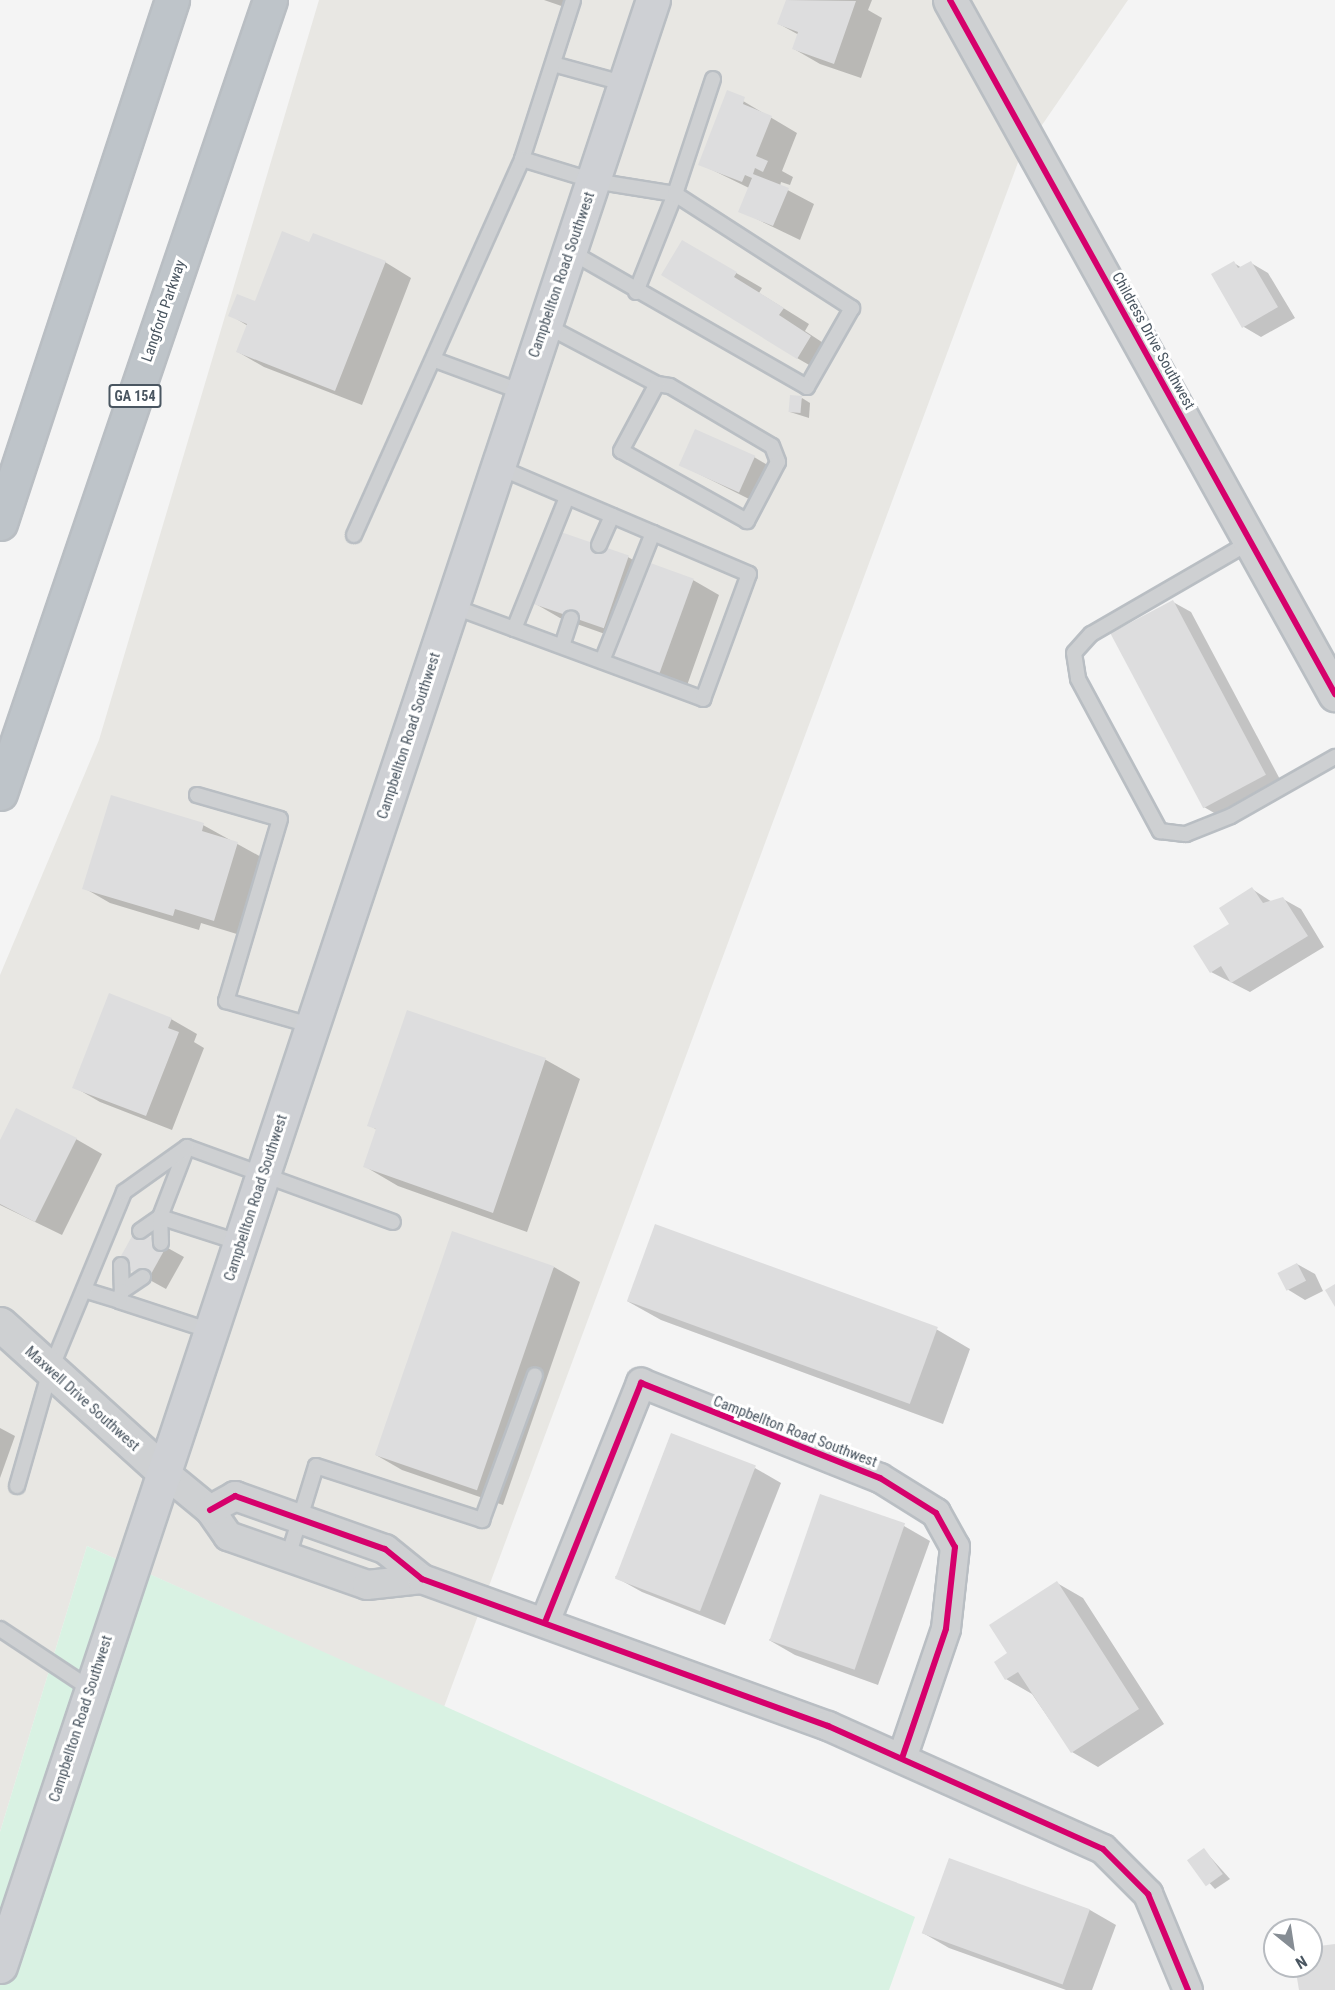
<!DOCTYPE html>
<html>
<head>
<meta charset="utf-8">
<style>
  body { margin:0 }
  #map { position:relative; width:1335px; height:1990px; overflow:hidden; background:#f4f4f4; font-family:"Roboto Condensed",sans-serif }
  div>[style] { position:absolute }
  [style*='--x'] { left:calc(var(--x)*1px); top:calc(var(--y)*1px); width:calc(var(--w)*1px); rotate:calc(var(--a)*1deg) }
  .commercial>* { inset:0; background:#e8e7e3 }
  .green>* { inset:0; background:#d9f2e3 }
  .shadow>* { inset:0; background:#0003 }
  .building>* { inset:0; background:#ddddde; transform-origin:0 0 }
  .roads { filter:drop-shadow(2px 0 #b9bec3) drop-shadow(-2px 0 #b9bec3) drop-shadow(0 2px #b9bec3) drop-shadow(0 -2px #b9bec3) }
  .service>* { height:14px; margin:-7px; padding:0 7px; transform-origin:7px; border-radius:7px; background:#ced0d2 }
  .minor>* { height:28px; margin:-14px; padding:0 14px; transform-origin:14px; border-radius:14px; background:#ced0d2 }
  .tertiary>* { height:33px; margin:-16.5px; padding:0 16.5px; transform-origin:16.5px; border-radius:16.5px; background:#ced0d2 }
  .secondary>* { height:33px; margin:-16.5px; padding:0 16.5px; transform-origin:16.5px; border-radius:16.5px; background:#ced0d4 }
  .motorway>* { height:33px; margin:-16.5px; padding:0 16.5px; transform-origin:16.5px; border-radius:16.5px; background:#bec4c9 }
  .cycleway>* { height:6px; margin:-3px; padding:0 3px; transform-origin:3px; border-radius:3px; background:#d6006c }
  span { translate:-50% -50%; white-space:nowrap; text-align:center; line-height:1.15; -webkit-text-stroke:6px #fff; paint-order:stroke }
  .shield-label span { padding:2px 4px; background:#fff; border:2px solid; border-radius:4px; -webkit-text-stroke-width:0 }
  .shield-label { font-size:14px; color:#4a5661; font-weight:700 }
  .street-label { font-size:15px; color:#4a5661 }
  .north { position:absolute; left:1263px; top:1918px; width:60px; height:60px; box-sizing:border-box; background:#fff; border:2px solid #b7bbc0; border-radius:50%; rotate:150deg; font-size:16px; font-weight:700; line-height:24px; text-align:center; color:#4a5661 }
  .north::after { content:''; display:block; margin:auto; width:21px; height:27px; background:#868d94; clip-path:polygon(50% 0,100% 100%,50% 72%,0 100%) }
</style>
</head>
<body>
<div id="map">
  <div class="commercial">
    <div style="clip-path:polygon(319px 0,1128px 0,1020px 157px,444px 1707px,87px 1546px,0 1832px,0 975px,99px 740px)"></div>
  </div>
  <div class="green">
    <div style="clip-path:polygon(87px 1546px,915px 1917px,889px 1990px,0 1990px,0 1832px)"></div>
  </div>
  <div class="shadow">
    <div style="clip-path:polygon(544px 0,577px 0,573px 10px)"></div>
    <div style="clip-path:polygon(787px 0,872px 0,868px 10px,882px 18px,861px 78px,820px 64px,794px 49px,799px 35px,779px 24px)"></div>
    <div style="clip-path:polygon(728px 92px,797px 133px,782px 171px,793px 177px,790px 185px,781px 182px,780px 186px,814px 204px,800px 240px,740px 211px,749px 188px,700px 164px)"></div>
    <div style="clip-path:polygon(683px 242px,762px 288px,759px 293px,809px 324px,805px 331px,837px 352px,823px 373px,797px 358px)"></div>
    <div style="clip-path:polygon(310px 244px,385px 262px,411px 278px,362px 405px,264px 367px,238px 352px,248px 326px,230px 315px,256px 303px)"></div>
    <div style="clip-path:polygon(1234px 263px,1242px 268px,1251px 263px,1268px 273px,1295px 318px,1261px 337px,1244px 327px)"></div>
    <div style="clip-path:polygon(802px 398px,810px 403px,809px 418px,790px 412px)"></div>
    <div style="clip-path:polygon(754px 457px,771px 467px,755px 502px,681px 465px)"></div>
    <div style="clip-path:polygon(628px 557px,645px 567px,693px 580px,719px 595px,684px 694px,637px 678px,619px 639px,560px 618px,534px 603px)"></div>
    <div style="clip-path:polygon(1173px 602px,1191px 612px,1283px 785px,1221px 817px,1204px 807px)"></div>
    <div style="clip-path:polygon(203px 825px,263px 858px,240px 935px,201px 923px,199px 930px,110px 903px,84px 888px)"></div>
    <div style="clip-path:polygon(1252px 889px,1272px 902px,1283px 899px,1301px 909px,1324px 947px,1250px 992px,1211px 972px,1231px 924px)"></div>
    <div style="clip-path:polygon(408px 1012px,546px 1060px,580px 1079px,527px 1232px,398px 1186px,364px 1166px,377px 1130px,369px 1125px)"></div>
    <div style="clip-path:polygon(171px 1019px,197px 1034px,194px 1042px,204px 1048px,172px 1130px,100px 1102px,74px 1087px)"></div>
    <div style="clip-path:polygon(76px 1139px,102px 1154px,62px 1235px,0 1205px,0 1143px)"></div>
    <div style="clip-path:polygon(166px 1247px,184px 1257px,166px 1289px,137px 1273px)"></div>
    <div style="clip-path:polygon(1297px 1264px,1315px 1274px,1323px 1291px,1305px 1300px,1287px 1289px,1279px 1273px)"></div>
    <div style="clip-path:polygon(554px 1267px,580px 1282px,503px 1505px,402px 1470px,376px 1455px)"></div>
    <div style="clip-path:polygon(627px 1301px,936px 1329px,970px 1349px,943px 1424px,661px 1320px)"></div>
    <div style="clip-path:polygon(0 1428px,15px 1436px,0 1478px)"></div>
    <div style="clip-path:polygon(755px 1468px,781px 1483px,725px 1625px,642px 1592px,615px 1577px)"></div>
    <div style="clip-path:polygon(904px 1526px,930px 1541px,878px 1685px,795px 1655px,769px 1640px)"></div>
    <div style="clip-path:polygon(1057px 1583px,1083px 1598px,1164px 1724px,1098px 1767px,1072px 1752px,1032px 1694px,1006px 1679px,1009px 1654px)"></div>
    <div style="clip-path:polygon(1204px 1850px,1230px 1879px,1215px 1889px,1189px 1861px)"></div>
    <div style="clip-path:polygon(950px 1860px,1090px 1910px,1116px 1925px,1092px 1990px,1066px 1990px,949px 1948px,923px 1933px)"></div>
  </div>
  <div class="building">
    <div style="clip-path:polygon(786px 0,856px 1px,834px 64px,792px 49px,798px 32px,777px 24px)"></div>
    <div style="clip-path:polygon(727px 90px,745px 97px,743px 104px,772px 116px,756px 156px,768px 161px,763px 172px,755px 168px,753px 174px,789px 188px,773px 226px,738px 212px,752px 178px,745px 175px,742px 182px,698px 165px)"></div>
    <div style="clip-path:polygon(282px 231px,309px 242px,313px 233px,386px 261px,335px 391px,236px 352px,247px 324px,228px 316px,237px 294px,255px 301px)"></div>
    <div style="clip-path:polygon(682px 240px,737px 272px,734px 277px,784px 308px,779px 315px,811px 336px,797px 359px,661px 275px)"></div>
    <div style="clip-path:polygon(1234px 261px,1238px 268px,1251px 261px,1278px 307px,1242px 328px,1211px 274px)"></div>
    <div style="left:790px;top:395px;width:12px;height:17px;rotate:5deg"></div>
    <div style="left:695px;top:429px;width:66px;height:40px;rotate:24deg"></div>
    <div style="left:558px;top:531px;width:75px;height:77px;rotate:19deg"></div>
    <div style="left:645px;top:561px;width:52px;height:108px;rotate:20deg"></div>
    <div style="left:1173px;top:600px;width:198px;height:71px;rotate:62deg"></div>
    <div style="clip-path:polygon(111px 795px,204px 823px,202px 831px,238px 842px,214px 921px,175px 909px,173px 916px,82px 889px)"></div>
    <div style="clip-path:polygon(1252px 887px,1263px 903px,1283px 897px,1308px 936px,1231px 983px,1221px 966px,1210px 973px,1193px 946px,1229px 924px,1219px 908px)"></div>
    <div style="clip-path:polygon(109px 993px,172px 1018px,168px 1028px,179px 1032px,146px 1116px,72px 1088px)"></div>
    <div style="clip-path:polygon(407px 1010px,546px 1058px,493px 1213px,363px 1167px,376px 1129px,367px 1126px)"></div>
    <div style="clip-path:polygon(16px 1108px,77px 1138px,35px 1222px,0 1204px,0 1140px)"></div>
    <div style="left:655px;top:1224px;width:301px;height:82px;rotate:20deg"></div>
    <div style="left:136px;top:1229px;width:35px;height:39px;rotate:29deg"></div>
    <div style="left:452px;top:1231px;width:108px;height:237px;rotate:19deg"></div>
    <div style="left:1297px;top:1263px;width:20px;height:22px;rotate:63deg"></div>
    <div style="clip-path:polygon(1335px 1284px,1335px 1307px,1325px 1290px)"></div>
    <div style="left:671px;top:1433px;width:91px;height:156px;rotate:21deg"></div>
    <div style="left:820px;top:1494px;width:90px;height:155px;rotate:19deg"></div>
    <div style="clip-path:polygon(1057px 1581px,1139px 1709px,1071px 1753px,1018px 1672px,1005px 1680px,994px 1662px,1007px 1653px,989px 1625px)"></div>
    <div style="left:1204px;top:1848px;width:32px;height:21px;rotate:54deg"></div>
    <div style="left:949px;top:1858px;width:150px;height:80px;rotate:20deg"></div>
    <div style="clip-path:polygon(1335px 1944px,1335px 1990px,1299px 1990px,1295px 1966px,1311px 1966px,1311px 1947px)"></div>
  </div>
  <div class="roads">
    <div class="service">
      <div style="--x:553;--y:64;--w:76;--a:15.3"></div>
      <div style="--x:522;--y:159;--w:167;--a:-72.2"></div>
      <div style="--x:636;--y:292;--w:105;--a:-68.3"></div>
      <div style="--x:675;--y:194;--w:121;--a:-71.7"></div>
      <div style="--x:545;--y:325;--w:127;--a:27.8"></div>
      <div style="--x:435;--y:360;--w:93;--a:20.2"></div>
      <div style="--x:657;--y:384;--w:13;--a:9"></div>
      <div style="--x:670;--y:386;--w:118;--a:30.5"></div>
      <div style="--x:772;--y:446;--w:17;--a:69"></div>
      <div style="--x:778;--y:462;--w:67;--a:117.7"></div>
      <div style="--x:747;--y:521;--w:144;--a:-150.9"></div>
      <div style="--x:621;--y:451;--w:76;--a:-61.8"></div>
      <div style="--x:354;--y:535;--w:412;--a:-65.9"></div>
      <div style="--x:522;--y:159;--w:75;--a:17"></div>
      <div style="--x:594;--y:181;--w:82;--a:9.1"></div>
      <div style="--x:675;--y:194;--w:211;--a:32.8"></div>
      <div style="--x:852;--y:308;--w:91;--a:119.7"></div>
      <div style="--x:807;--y:387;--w:273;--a:-150.2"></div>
      <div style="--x:1250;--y:542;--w:184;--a:149.9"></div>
      <div style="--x:1091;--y:634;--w:25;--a:132"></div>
      <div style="--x:1074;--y:653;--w:26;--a:81"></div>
      <div style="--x:1078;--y:679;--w:173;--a:61.7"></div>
      <div style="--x:1160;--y:831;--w:26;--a:7"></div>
      <div style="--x:1186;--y:834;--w:48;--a:-21.8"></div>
      <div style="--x:1231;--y:816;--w:120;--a:-29.6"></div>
      <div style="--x:599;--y:545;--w:32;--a:-66"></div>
      <div style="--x:452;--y:606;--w:268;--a:20.3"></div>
      <div style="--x:703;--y:699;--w:133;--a:-69.8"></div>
      <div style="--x:749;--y:574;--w:273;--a:-156.9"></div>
      <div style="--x:514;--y:629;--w:142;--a:-68.1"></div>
      <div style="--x:562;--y:646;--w:29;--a:-72"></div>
      <div style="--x:602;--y:661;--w:138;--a:-68.3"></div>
      <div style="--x:197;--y:795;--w:86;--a:16.1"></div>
      <div style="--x:280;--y:819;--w:190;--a:106.5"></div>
      <div style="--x:226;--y:1001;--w:91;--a:16"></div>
      <div style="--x:187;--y:1147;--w:219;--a:20"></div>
      <div style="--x:140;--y:1231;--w:24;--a:-35"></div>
      <div style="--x:160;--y:1217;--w:75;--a:-68.9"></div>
      <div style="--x:161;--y:1243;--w:26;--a:-92"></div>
      <div style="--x:160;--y:1217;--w:85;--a:17.8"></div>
      <div style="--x:121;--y:1265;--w:26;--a:88"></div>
      <div style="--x:143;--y:1277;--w:25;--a:146"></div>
      <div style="--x:122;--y:1291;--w:10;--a:107"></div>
      <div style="--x:119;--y:1301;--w:97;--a:18.1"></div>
      <div style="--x:84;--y:1290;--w:37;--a:17"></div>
      <div style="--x:17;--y:1486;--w:120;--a:-74"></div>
      <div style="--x:50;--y:1371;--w:194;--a:-67.5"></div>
      <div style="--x:124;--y:1192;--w:77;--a:-35.5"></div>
      <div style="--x:288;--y:1557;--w:95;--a:-72.9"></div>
      <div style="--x:316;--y:1466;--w:175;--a:18"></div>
      <div style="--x:482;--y:1520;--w:154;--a:-69.9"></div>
      <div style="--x:0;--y:1629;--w:107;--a:33.5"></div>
    </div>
    <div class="minor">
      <div style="--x:165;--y:1473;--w:58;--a:39.4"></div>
      <div style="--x:210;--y:1510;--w:32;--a:55"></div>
      <div style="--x:228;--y:1536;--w:147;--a:19.4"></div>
      <div style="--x:367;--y:1585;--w:55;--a:-6.2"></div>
      <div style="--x:210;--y:1510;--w:29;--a:-29"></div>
      <div style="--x:235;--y:1496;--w:159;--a:19.5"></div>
      <div style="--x:385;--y:1549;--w:48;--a:39"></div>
      <div style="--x:422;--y:1579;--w:432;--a:19.9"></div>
      <div style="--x:828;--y:1726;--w:301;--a:24.1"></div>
      <div style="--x:1103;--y:1849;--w:64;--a:45"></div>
      <div style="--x:1148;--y:1894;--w:104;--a:67.4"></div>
      <div style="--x:545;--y:1622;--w:258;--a:-68.1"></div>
      <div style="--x:641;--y:1383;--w:257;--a:21.7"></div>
      <div style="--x:880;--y:1478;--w:66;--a:32"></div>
      <div style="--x:936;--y:1513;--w:39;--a:61"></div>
      <div style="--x:955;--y:1547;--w:82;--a:96.3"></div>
      <div style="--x:946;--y:1629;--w:136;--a:108.8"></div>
    </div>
    <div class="tertiary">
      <div style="--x:950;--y:0;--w:794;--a:60.98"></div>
      <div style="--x:0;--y:1324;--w:222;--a:42.1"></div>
    </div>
    <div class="secondary">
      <div style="--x:0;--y:1966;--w:2072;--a:-71.63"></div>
    </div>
    <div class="motorway">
      <div style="--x:0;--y:523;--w:551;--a:-71.8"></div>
      <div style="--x:0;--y:793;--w:838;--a:-71.2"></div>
    </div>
  </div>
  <div class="cycleway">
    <div style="--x:950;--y:0;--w:794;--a:60.98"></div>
    <div style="--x:210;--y:1510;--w:29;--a:-29"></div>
    <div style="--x:235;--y:1496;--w:159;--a:19.5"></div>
    <div style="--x:385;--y:1549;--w:48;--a:39"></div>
    <div style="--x:422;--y:1579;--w:432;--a:19.9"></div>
    <div style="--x:828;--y:1726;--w:301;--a:24.1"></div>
    <div style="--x:1103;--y:1849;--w:64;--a:45"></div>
    <div style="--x:1148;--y:1894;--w:104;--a:67.4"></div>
    <div style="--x:545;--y:1622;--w:258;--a:-68.1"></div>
    <div style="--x:641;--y:1383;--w:257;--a:21.7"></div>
    <div style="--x:880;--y:1478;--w:66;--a:32"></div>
    <div style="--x:936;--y:1513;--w:39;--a:61"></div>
    <div style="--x:955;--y:1547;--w:82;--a:96.3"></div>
    <div style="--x:946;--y:1629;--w:136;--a:108.8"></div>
  </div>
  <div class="shield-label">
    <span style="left:135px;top:396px">GA 154</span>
  </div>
  <div class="street-label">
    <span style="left:562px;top:275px;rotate:-71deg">Campbellton Road Southwest</span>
    <span style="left:164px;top:311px;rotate:-71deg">Langford Parkway</span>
    <span style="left:1153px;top:341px;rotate:61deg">Childress Drive Southwest</span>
    <span style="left:409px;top:736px;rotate:-72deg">Campbellton Road Southwest</span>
    <span style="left:256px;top:1198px;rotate:-72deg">Campbellton Road Southwest</span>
    <span style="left:82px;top:1399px;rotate:42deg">Maxwell Drive Southwest</span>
    <span style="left:795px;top:1432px;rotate:21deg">Campbellton Road Southwest</span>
    <span style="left:81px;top:1719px;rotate:-72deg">Campbellton Road Southwest</span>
  </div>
  <div class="north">N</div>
</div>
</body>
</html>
